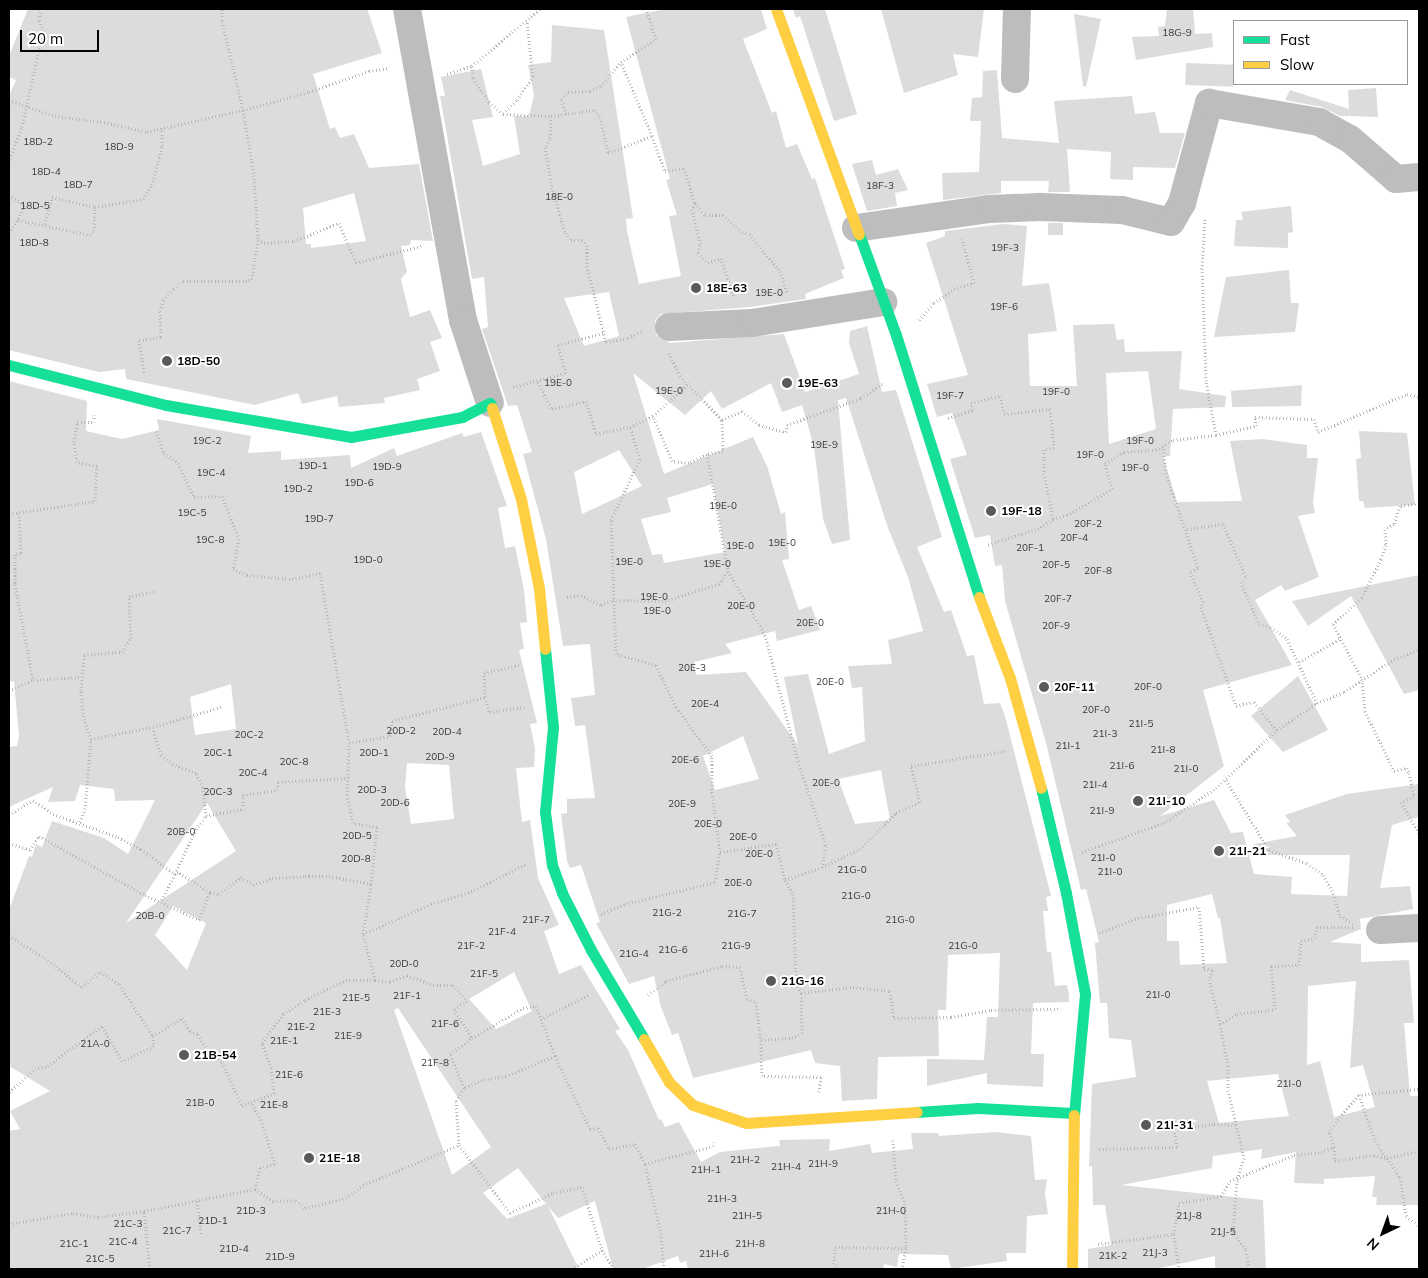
<!DOCTYPE html>
<html>
<head>
<meta charset="utf-8">
<style>
  body { margin:0 }
  #map { position:relative; width:1428px; height:1278px; overflow:hidden; background:#fff; font-family:Mulish,sans-serif }
  div>[style] { position:absolute }
  [style*='--x'] { left:calc(var(--x)*1px); top:calc(var(--y)*1px); width:calc(var(--w)*1px); rotate:calc(var(--a)*1deg) }
  .building>* { inset:0; background:#dcdcdc; transform-origin:0 0 }
  .path>* { height:3px; margin-top:-1.5px; transform-origin:0; background:repeating-linear-gradient(90deg,#b8b8b8 0 1px,transparent 0 3.5px) }
  .street>* { height:28px; margin:-14px; padding:0 14px; transform-origin:14px; border-radius:14px; background:#bdbdbd }
  .fast>* { height:11px; margin:-5.5px; padding:0 5.5px; transform-origin:5.5px; border-radius:5.5px; background:#16e098 }
  .slow>* { height:11px; margin:-5.5px; padding:0 5.5px; transform-origin:5.5px; border-radius:5.5px; background:#ffcf43 }
  .dots>* { width:14px; height:14px; translate:-50% -50%; box-sizing:border-box; border:2px solid #fff; border-radius:50% }
  span { translate:-50% -50%; white-space:nowrap; text-align:center; line-height:1.15; -webkit-text-stroke:4px #fff; paint-order:stroke }
  .number-label { font-size:10px; color:#373737 }
  .number-label span { -webkit-text-stroke-width:0 }
  .poi-label { font-size:12px; color:#000; font-weight:700 }
  .left { translate:0 -50%; text-align:left }
  .frame { position:absolute; inset:0; border:10px solid #000; pointer-events:none }
  .legend { position:absolute; left:1233px; top:20px; width:175px; height:65px; box-sizing:border-box; background:#fff; border:1px solid #999; margin:0; padding:6px 9px; list-style:none; font-size:15px; color:#000 }
  .legend li { display:flex; align-items:center; gap:10px; height:25px }
  .legend b { width:25px; border:1px solid #999 }
  .north { position:absolute; left:1358px; top:1208px; width:50px; height:50px; -webkit-text-stroke:4px #fff; paint-order:stroke; rotate:222deg; font-size:14px; font-weight:700; line-height:20px; text-align:center; color:#000 }
  .north::after { content:''; display:block; margin:auto; width:18px; height:22px; background:#000; clip-path:polygon(50% 0,100% 100%,50% 72%,0 100%) }
  .scale { position:absolute; left:20px; top:30px; width:79px; height:22px; box-sizing:border-box; border:2px solid #000; border-top:0; padding-left:6px; font-size:15px; line-height:18px; white-space:nowrap; color:#000; -webkit-text-stroke:4px #fff; paint-order:stroke }
</style>
</head>
<body>
<div id="map">
  <div class="building">
    <div style="clip-path:polygon(evenodd,28px 9px,367px 9px,382px 53px,313px 74px,330px 129px,335px 127px,340px 138px,354px 134px,369px 168px,419px 164px,433px 241px,411px 240px,410px 245px,401px 246px,407px 272px,401px 279px,410px 317px,430px 310px,442px 338px,430px 342px,440px 371px,417px 379px,420px 390px,384px 398px,385px 403px,339px 407px,337px 396px,302px 404px,298px 393px,255px 405px,126px 379px,125px 369px,99px 372px,9px 350px,9px 96px,16px 80px,9px 77px,9px 56px,28px 9px,354px 193px,366px 241px,311px 248px,311px 244px,306px 244px,303px 208px,354px 193px)"></div>
    <div style="clip-path:polygon(evenodd,666px 9px,761px 9px,767px 29px,743px 39px,772px 113px,776px 111px,786px 148px,797px 144px,812px 179px,815px 178px,845px 269px,841px 270px,844px 278px,805px 294px,806px 299px,750px 307px,661px 314px,655px 320px,656px 335px,670px 343px,784px 334px,805px 392px,859px 374px,849px 343px,850px 331px,867px 326px,882px 392px,896px 390px,942px 537px,917px 547px,944px 612px,951px 610px,967px 656px,974px 655px,984px 704px,1000px 703px,1005px 716px,1051px 896px,1046px 897px,1048px 911px,1043px 911px,1047px 952px,1051px 952px,1055px 986px,1067px 985px,1069px 995px,1069px 1002px,1033px 1003px,1031px 1054px,1044px 1054px,1043px 1087px,987px 1084px,987px 1073px,927px 1086px,927px 1059px,984px 1060px,987px 1017px,998px 1017px,1000px 953px,948px 955px,946px 1010px,938px 1010px,939px 1056px,878px 1057px,877px 1099px,842px 1101px,840px 1066px,815px 1063px,811px 1050px,693px 1078px,678px 1033px,672px 1035px,661px 1007px,654px 976px,629px 984px,596px 923px,600px 922px,581px 865px,570px 868px,567px 861px,561px 814px,567px 813px,567px 799px,595px 798px,585px 725px,575px 726px,571px 698px,595px 695px,590px 644px,563px 646px,546px 539px,523px 454px,532px 452px,517px 405px,508px 406px,482px 329px,488px 327px,484px 277px,472px 279px,440px 96px,445px 96px,441px 77px,481px 69px,493px 117px,472px 120px,483px 166px,520px 154px,514px 116px,529px 116px,534px 95px,528px 65px,551px 62px,552px 25px,604px 30px,633px 218px,626px 219px,627px 231px,639px 284px,681px 276px,669px 216px,677px 215px,666px 180px,670px 179px,626px 17px,666px 9px,609px 292px,619px 336px,584px 346px,564px 298px,609px 292px,666px 9px,633px 373px,685px 415px,711px 391px,722px 409px,771px 383px,782px 412px,802px 405px,814px 447px,823px 519px,832px 544px,850px 540px,838px 400px,846px 398px,888px 528px,908px 577px,923px 631px,888px 640px,892px 664px,848px 666px,852px 688px,862px 687px,865px 741px,829px 754px,808px 674px,784px 677px,798px 745px,746px 672px,696px 675px,694px 662px,732px 653px,725px 644px,775px 631px,777px 641px,820px 630px,811px 606px,799px 610px,782px 560px,789px 559px,785px 512px,781px 514px,767px 466px,753px 437px,664px 474px,633px 373px,666px 9px,619px 450px,642px 486px,582px 514px,574px 472px,619px 450px,666px 9px,713px 484px,725px 552px,664px 563px,662px 554px,652px 555px,641px 519px,671px 512px,667px 498px,713px 484px,666px 9px,743px 736px,759px 779px,715px 790px,703px 756px,743px 736px,666px 9px,881px 770px,890px 820px,855px 824px,838px 779px,881px 770px)"></div>
    <div style="clip-path:polygon(793px 9px,825px 9px,857px 114px,834px 121px,800px 16px,796px 18px)"></div>
    <div style="clip-path:polygon(881px 9px,984px 9px,978px 57px,953px 54px,958px 75px,904px 93px)"></div>
    <div style="clip-path:polygon(1167px 9px,1193px 9px,1195px 34px,1212px 33px,1213px 47px,1136px 60px,1132px 37px,1159px 36px,1158px 27px,1165px 26px)"></div>
    <div style="clip-path:polygon(1074px 14px,1101px 19px,1086px 87px,1083px 86px)"></div>
    <div style="left:1186px;top:63px;width:48px;height:22px;rotate:2deg"></div>
    <div style="clip-path:polygon(997px 70px,1002px 138px,1059px 143px,1054px 101px,1132px 96px,1135px 114px,1155px 112px,1160px 133px,1185px 133px,1175px 168px,1133px 167px,1133px 180px,1110px 179px,1111px 152px,1067px 149px,1070px 192px,1048px 192px,1049px 181px,1001px 181px,1001px 193px,943px 200px,942px 173px,979px 172px,981px 121px,970px 121px,972px 98px,982px 97px,983px 71px)"></div>
    <div style="clip-path:polygon(1376px 88px,1378px 117px,1350px 116px,1350px 113px,1349px 116px,1340px 116px,1322px 107px,1285px 100px,1290px 90px,1349px 109px,1348px 90px)"></div>
    <div style="clip-path:polygon(872px 160px,876px 175px,898px 169px,908px 190px,895px 193px,897px 206px,867px 211px,852px 164px)"></div>
    <div style="clip-path:polygon(1291px 206px,1293px 232px,1288px 233px,1288px 248px,1234px 246px,1236px 220px,1243px 220px,1241px 212px)"></div>
    <div style="left:1048px;top:223px;width:15px;height:12px"></div>
    <div style="clip-path:polygon(evenodd,1003px 224px,1027px 226px,1022px 286px,1049px 283px,1057px 331px,1028px 334px,1030px 386px,1077px 386px,1073px 325px,1114px 324px,1117px 340px,1124px 339px,1125px 352px,1182px 351px,1179px 389px,1226px 396px,1225px 407px,1173px 409px,1170px 456px,1163px 456px,1177px 502px,1242px 501px,1230px 441px,1263px 439px,1307px 445px,1307px 458px,1318px 458px,1313px 503px,1315px 513px,1298px 516px,1319px 577px,1285px 591px,1281px 585px,1255px 600px,1292px 665px,1203px 690px,1224px 766px,1160px 816px,1214px 800px,1231px 833px,1243px 832px,1254px 874px,1292px 877px,1291px 894px,1347px 896px,1350px 855px,1255px 855px,1254px 844px,1297px 836px,1286px 823px,1290px 822px,1285px 815px,1347px 794px,1419px 784px,1419px 817px,1392px 825px,1380px 888px,1410px 886px,1413px 909px,1360px 919px,1361px 929px,1330px 942px,1361px 944px,1361px 962px,1409px 960px,1414px 1023px,1404px 1023px,1410px 1096px,1419px 1096px,1419px 1205px,1376px 1205px,1377px 1197px,1372px 1197px,1375px 1176px,1324px 1179px,1324px 1184px,1294px 1183px,1296px 1152px,1261px 1159px,1262px 1149px,1213px 1156px,1212px 1168px,1121px 1185px,1263px 1200px,1266px 1269px,1215px 1269px,1215px 1256px,1156px 1269px,1088px 1269px,1088px 1249px,1111px 1245px,1105px 1205px,1093px 1205px,1092px 1166px,1089px 1167px,1092px 1084px,1136px 1077px,1131px 1040px,1109px 1038px,1107px 1003px,1100px 1003px,1095px 943px,1099px 942px,1086px 889px,1081px 890px,1046px 743px,1005px 601px,1002px 565px,995px 566px,990px 535px,975px 538px,950px 459px,967px 455px,952px 413px,937px 417px,927px 384px,968px 375px,926px 243px,945px 236px,945px 231px,1003px 224px,1148px 371px,1156px 429px,1109px 444px,1106px 373px,1148px 371px,1003px 224px,1212px 894px,1218px 918px,1220px 918px,1227px 963px,1180px 965px,1179px 941px,1167px 941px,1167px 905px,1212px 894px,1003px 224px,1356px 981px,1350px 1068px,1363px 1065px,1375px 1107px,1334px 1117px,1320px 1061px,1307px 1065px,1308px 986px,1356px 981px,1003px 224px,1278px 1074px,1289px 1116px,1219px 1123px,1207px 1081px,1278px 1074px)"></div>
    <div style="clip-path:polygon(1289px 270px,1291px 303px,1299px 303px,1295px 332px,1214px 337px,1226px 277px)"></div>
    <div style="clip-path:polygon(evenodd,9px 381px,87px 401px,86px 431px,122px 439px,159px 430px,157px 419px,251px 436px,248px 453px,281px 451px,281px 460px,350px 455px,351px 468px,394px 448px,397px 456px,462px 433px,464px 437px,481px 432px,506px 503px,507px 506px,498px 508px,505px 548px,515px 546px,524px 590px,527px 622px,520px 623px,524px 649px,519px 650px,537px 723px,530px 724px,535px 748px,534px 767px,516px 768px,522px 822px,530px 820px,538px 878px,559px 925px,544px 931px,559px 974px,581px 965px,620px 1029px,615px 1031px,628px 1050px,659px 1120px,661px 1119px,665px 1127px,679px 1122px,701px 1162px,720px 1152px,780px 1146px,779px 1140px,830px 1139px,829px 1151px,870px 1144px,872px 1153px,913px 1149px,911px 1133px,938px 1133px,939px 1136px,996px 1132px,1031px 1136px,1035px 1180px,1047px 1179px,1045px 1194px,1048px 1214px,1027px 1216px,1026px 1253px,1006px 1253px,1007px 1261px,951px 1269px,948px 1255px,899px 1254px,897px 1267px,884px 1264px,883px 1269px,688px 1269px,686px 1261px,680px 1263px,678px 1256px,642px 1269px,613px 1269px,595px 1201px,558px 1218px,548px 1206px,579px 1269px,9px 1269px,9px 1131px,20px 1129px,10px 1111px,50px 1091px,9px 1066px,9px 910px,29px 856px,32px 857px,36px 844px,42px 847px,52px 821px,104px 838px,128px 854px,155px 800px,115px 801px,114px 789px,80px 785px,75px 801px,48px 802px,53px 787px,9px 807px,9px 747px,17px 746px,19px 737px,14px 681px,9px 682px,9px 381px,231px 684px,236px 729px,195px 735px,190px 697px,231px 684px,9px 381px,407px 763px,449px 765px,454px 819px,411px 824px,405px 787px,407px 763px,9px 381px,207px 803px,236px 851px,126px 923px,207px 803px,9px 381px,173px 906px,206px 923px,187px 970px,155px 935px,173px 906px,9px 381px,514px 972px,532px 1011px,496px 1029px,469px 999px,514px 972px,9px 381px,398px 1008px,491px 1147px,452px 1175px,394px 1010px,398px 1008px,9px 381px,518px 1168px,546px 1204px,507px 1219px,483px 1193px,518px 1168px)"></div>
    <div style="clip-path:polygon(1302px 385px,1301px 406px,1232px 407px,1231px 391px)"></div>
    <div style="clip-path:polygon(1359px 431px,1407px 433px,1415px 505px,1365px 508px,1363px 501px,1359px 501px,1356px 459px,1361px 458px)"></div>
    <div style="clip-path:polygon(1419px 575px,1419px 690px,1404px 694px,1351px 596px,1308px 626px,1292px 601px)"></div>
    <div style="clip-path:polygon(1298px 676px,1328px 730px,1283px 752px,1251px 716px)"></div>
  </div>
  <div class="path">
    <div style="--x:222;--y:9;--w:12;--a:90"></div>
    <div style="--x:222;--y:21;--w:91;--a:76.7"></div>
    <div style="--x:243;--y:110;--w:68;--a:-15.3"></div>
    <div style="--x:309;--y:92;--w:64;--a:-19.3"></div>
    <div style="--x:369;--y:71;--w:21;--a:-8"></div>
    <div style="--x:472;--y:66;--w:12;--a:85"></div>
    <div style="--x:473;--y:78;--w:29;--a:56"></div>
    <div style="--x:489;--y:102;--w:18;--a:41"></div>
    <div style="--x:503;--y:114;--w:48;--a:2.4"></div>
    <div style="--x:551;--y:116;--w:43;--a:-7.9"></div>
    <div style="--x:594;--y:110;--w:9;--a:49"></div>
    <div style="--x:600;--y:117;--w:37;--a:77"></div>
    <div style="--x:608;--y:153;--w:47;--a:-21.1"></div>
    <div style="--x:652;--y:136;--w:80;--a:-112.7"></div>
    <div style="--x:621;--y:62;--w:42;--a:-33.3"></div>
    <div style="--x:656;--y:39;--w:32;--a:-108"></div>
    <div style="--x:447;--y:74;--w:26;--a:-18"></div>
    <div style="--x:472;--y:66;--w:89;--a:-40"></div>
    <div style="--x:9;--y:100;--w:49;--a:19.2"></div>
    <div style="--x:55;--y:116;--w:49;--a:7"></div>
    <div style="--x:104;--y:122;--w:44;--a:13.1"></div>
    <div style="--x:147;--y:132;--w:98;--a:-12.9"></div>
    <div style="--x:243;--y:110;--w:66;--a:80.4"></div>
    <div style="--x:254;--y:175;--w:65;--a:86.5"></div>
    <div style="--x:258;--y:240;--w:38;--a:99"></div>
    <div style="--x:252;--y:278;--w:6;--a:149"></div>
    <div style="--x:247;--y:281;--w:65;--a:180"></div>
    <div style="--x:182;--y:281;--w:12;--a:138"></div>
    <div style="--x:173;--y:289;--w:15;--a:132"></div>
    <div style="--x:163;--y:300;--w:11;--a:105"></div>
    <div style="--x:160;--y:311;--w:26;--a:88"></div>
    <div style="--x:161;--y:337;--w:22;--a:172"></div>
    <div style="--x:139;--y:340;--w:33;--a:81"></div>
    <div style="--x:503;--y:113;--w:19;--a:-43"></div>
    <div style="--x:517;--y:100;--w:29;--a:-56"></div>
    <div style="--x:533;--y:76;--w:54;--a:-96.3"></div>
    <div style="--x:566;--y:114;--w:16;--a:-108"></div>
    <div style="--x:561;--y:99;--w:10;--a:-45"></div>
    <div style="--x:568;--y:92;--w:22;--a:-3"></div>
    <div style="--x:590;--y:91;--w:12;--a:-24"></div>
    <div style="--x:601;--y:86;--w:31;--a:-50"></div>
    <div style="--x:551;--y:116;--w:23;--a:92"></div>
    <div style="--x:550;--y:139;--w:9;--a:122"></div>
    <div style="--x:545;--y:147;--w:41;--a:80.1"></div>
    <div style="--x:552;--y:187;--w:48;--a:74.2"></div>
    <div style="--x:565;--y:233;--w:9;--a:49"></div>
    <div style="--x:571;--y:240;--w:11;--a:0"></div>
    <div style="--x:582;--y:240;--w:7;--a:45"></div>
    <div style="--x:587;--y:245;--w:21;--a:90"></div>
    <div style="--x:587;--y:266;--w:78;--a:76"></div>
    <div style="--x:606;--y:342;--w:22;--a:-10"></div>
    <div style="--x:628;--y:338;--w:18;--a:-27"></div>
    <div style="--x:652;--y:136;--w:37;--a:70"></div>
    <div style="--x:665;--y:171;--w:19;--a:-9"></div>
    <div style="--x:684;--y:168;--w:37;--a:73"></div>
    <div style="--x:695;--y:203;--w:7;--a:117"></div>
    <div style="--x:692;--y:209;--w:37;--a:77"></div>
    <div style="--x:700;--y:245;--w:8;--a:104"></div>
    <div style="--x:698;--y:253;--w:14;--a:45"></div>
    <div style="--x:708;--y:263;--w:14;--a:-21"></div>
    <div style="--x:721;--y:258;--w:42;--a:72"></div>
    <div style="--x:9;--y:162;--w:37;--a:-70"></div>
    <div style="--x:22;--y:127;--w:98;--a:-77.7"></div>
    <div style="--x:43;--y:31;--w:12;--a:-110"></div>
    <div style="--x:39;--y:20;--w:11;--a:-80"></div>
    <div style="--x:9;--y:195;--w:18;--a:34"></div>
    <div style="--x:24;--y:205;--w:16;--a:112"></div>
    <div style="--x:695;--y:203;--w:16;--a:50"></div>
    <div style="--x:705;--y:215;--w:18;--a:0"></div>
    <div style="--x:723;--y:215;--w:25;--a:42"></div>
    <div style="--x:742;--y:232;--w:7;--a:16"></div>
    <div style="--x:749;--y:234;--w:48;--a:50"></div>
    <div style="--x:780;--y:271;--w:22;--a:72"></div>
    <div style="--x:45;--y:224;--w:28;--a:-75"></div>
    <div style="--x:52;--y:197;--w:44;--a:13.1"></div>
    <div style="--x:9;--y:233;--w:16;--a:-55"></div>
    <div style="--x:18;--y:220;--w:74;--a:11.8"></div>
    <div style="--x:90;--y:235;--w:6;--a:-45"></div>
    <div style="--x:94;--y:231;--w:24;--a:-88"></div>
    <div style="--x:95;--y:207;--w:49;--a:-9.5"></div>
    <div style="--x:143;--y:199;--w:17;--a:-57"></div>
    <div style="--x:152;--y:185;--w:40;--a:-75.6"></div>
    <div style="--x:162;--y:146;--w:18;--a:-90"></div>
    <div style="--x:258;--y:240;--w:7;--a:27"></div>
    <div style="--x:264;--y:243;--w:30;--a:-4"></div>
    <div style="--x:294;--y:241;--w:48;--a:-21.8"></div>
    <div style="--x:339;--y:223;--w:43;--a:67"></div>
    <div style="--x:356;--y:263;--w:70;--a:-14.8"></div>
    <div style="--x:919;--y:320;--w:23;--a:-49"></div>
    <div style="--x:934;--y:303;--w:24;--a:-35"></div>
    <div style="--x:954;--y:289;--w:21;--a:-17"></div>
    <div style="--x:974;--y:283;--w:46;--a:-105.3"></div>
    <div style="--x:669;--y:353;--w:25;--a:64"></div>
    <div style="--x:680;--y:376;--w:61;--a:46.3"></div>
    <div style="--x:722;--y:420;--w:31;--a:88"></div>
    <div style="--x:723;--y:451;--w:16;--a:169"></div>
    <div style="--x:707;--y:454;--w:20;--a:153"></div>
    <div style="--x:689;--y:463;--w:17;--a:-173"></div>
    <div style="--x:672;--y:461;--w:49;--a:-112.9"></div>
    <div style="--x:653;--y:416;--w:46;--a:-42.4"></div>
    <div style="--x:538;--y:382;--w:30;--a:63"></div>
    <div style="--x:552;--y:409;--w:35;--a:-13"></div>
    <div style="--x:586;--y:401;--w:34;--a:73"></div>
    <div style="--x:596;--y:434;--w:35;--a:-12"></div>
    <div style="--x:630;--y:427;--w:25;--a:-26"></div>
    <div style="--x:513;--y:387;--w:55;--a:-14.8"></div>
    <div style="--x:566;--y:373;--w:29;--a:-106"></div>
    <div style="--x:558;--y:345;--w:47;--a:-14.9"></div>
    <div style="--x:948;--y:418;--w:26;--a:-18"></div>
    <div style="--x:973;--y:410;--w:7;--a:-106"></div>
    <div style="--x:971;--y:403;--w:30;--a:-14"></div>
    <div style="--x:1000;--y:396;--w:18;--a:77"></div>
    <div style="--x:1004;--y:414;--w:46;--a:-6.2"></div>
    <div style="--x:1050;--y:409;--w:39;--a:84"></div>
    <div style="--x:1054;--y:448;--w:10;--a:174"></div>
    <div style="--x:1044;--y:449;--w:24;--a:90"></div>
    <div style="--x:1044;--y:473;--w:47;--a:78.9"></div>
    <div style="--x:1053;--y:519;--w:17;--a:147"></div>
    <div style="--x:1039;--y:528;--w:55;--a:161.9"></div>
    <div style="--x:722;--y:420;--w:22;--a:-24"></div>
    <div style="--x:742;--y:411;--w:22;--a:39"></div>
    <div style="--x:759;--y:425;--w:28;--a:15"></div>
    <div style="--x:786;--y:432;--w:7;--a:-82"></div>
    <div style="--x:787;--y:425;--w:79;--a:-20"></div>
    <div style="--x:861;--y:398;--w:27;--a:-33"></div>
    <div style="--x:156;--y:431;--w:23;--a:70"></div>
    <div style="--x:164;--y:453;--w:17;--a:36"></div>
    <div style="--x:178;--y:463;--w:38;--a:65"></div>
    <div style="--x:194;--y:497;--w:28;--a:-2"></div>
    <div style="--x:222;--y:496;--w:46;--a:68.4"></div>
    <div style="--x:239;--y:539;--w:31;--a:101"></div>
    <div style="--x:233;--y:569;--w:15;--a:23"></div>
    <div style="--x:247;--y:575;--w:45;--a:5.1"></div>
    <div style="--x:292;--y:579;--w:29;--a:-12"></div>
    <div style="--x:320;--y:573;--w:172;--a:80.3"></div>
    <div style="--x:1216;--y:435;--w:41;--a:-12.7"></div>
    <div style="--x:1256;--y:426;--w:9;--a:-96"></div>
    <div style="--x:1255;--y:417;--w:59;--a:1.9"></div>
    <div style="--x:1314;--y:419;--w:14;--a:73"></div>
    <div style="--x:1318;--y:432;--w:97;--a:-23.1"></div>
    <div style="--x:1407;--y:394;--w:12;--a:14"></div>
    <div style="--x:1163;--y:445;--w:28;--a:84"></div>
    <div style="--x:1166;--y:473;--w:100;--a:71.4"></div>
    <div style="--x:1198;--y:568;--w:9;--a:153"></div>
    <div style="--x:1190;--y:572;--w:32;--a:66"></div>
    <div style="--x:1203;--y:601;--w:6;--a:108"></div>
    <div style="--x:1201;--y:607;--w:105;--a:70.5"></div>
    <div style="--x:1236;--y:706;--w:18;--a:-13"></div>
    <div style="--x:1254;--y:702;--w:36;--a:51"></div>
    <div style="--x:707;--y:454;--w:119;--a:79.8"></div>
    <div style="--x:728;--y:571;--w:74;--a:60"></div>
    <div style="--x:765;--y:635;--w:130;--a:75.3"></div>
    <div style="--x:798;--y:761;--w:89;--a:71.8"></div>
    <div style="--x:826;--y:846;--w:21;--a:101"></div>
    <div style="--x:1419;--y:503;--w:19;--a:171"></div>
    <div style="--x:1400;--y:506;--w:19;--a:108"></div>
    <div style="--x:1394;--y:524;--w:10;--a:151"></div>
    <div style="--x:1385;--y:529;--w:16;--a:86"></div>
    <div style="--x:1386;--y:545;--w:15;--a:110"></div>
    <div style="--x:1381;--y:559;--w:43;--a:116"></div>
    <div style="--x:1362;--y:598;--w:39;--a:138"></div>
    <div style="--x:1333;--y:624;--w:62;--a:62.2"></div>
    <div style="--x:1362;--y:679;--w:32;--a:85"></div>
    <div style="--x:1365;--y:711;--w:67;--a:64.2"></div>
    <div style="--x:1394;--y:771;--w:12;--a:-14"></div>
    <div style="--x:1406;--y:768;--w:6;--a:59"></div>
    <div style="--x:1409;--y:773;--w:24;--a:78"></div>
    <div style="--x:1414;--y:796;--w:14;--a:155"></div>
    <div style="--x:1401;--y:802;--w:36;--a:60"></div>
    <div style="--x:19;--y:513;--w:40;--a:87.1"></div>
    <div style="--x:21;--y:553;--w:6;--a:171"></div>
    <div style="--x:15;--y:554;--w:30;--a:90"></div>
    <div style="--x:15;--y:584;--w:98;--a:79.4"></div>
    <div style="--x:9;--y:514;--w:87;--a:-8.6"></div>
    <div style="--x:95;--y:501;--w:35;--a:-87"></div>
    <div style="--x:97;--y:466;--w:20;--a:-169"></div>
    <div style="--x:77;--y:462;--w:20;--a:-99"></div>
    <div style="--x:74;--y:442;--w:20;--a:-81"></div>
    <div style="--x:77;--y:422;--w:17;--a:0"></div>
    <div style="--x:94;--y:422;--w:7;--a:-90"></div>
    <div style="--x:1053;--y:519;--w:15;--a:-16"></div>
    <div style="--x:1067;--y:515;--w:52;--a:-30"></div>
    <div style="--x:1112;--y:489;--w:27;--a:-105"></div>
    <div style="--x:1105;--y:463;--w:22;--a:-30"></div>
    <div style="--x:1124;--y:452;--w:32;--a:-4"></div>
    <div style="--x:1156;--y:450;--w:20;--a:-30"></div>
    <div style="--x:1173;--y:440;--w:43;--a:-6.6"></div>
    <div style="--x:1216;--y:435;--w:55;--a:-100.5"></div>
    <div style="--x:1206;--y:381;--w:112;--a:-92"></div>
    <div style="--x:1202;--y:269;--w:51;--a:-86.6"></div>
    <div style="--x:1187;--y:529;--w:36;--a:-8"></div>
    <div style="--x:1223;--y:524;--w:58;--a:66.5"></div>
    <div style="--x:1246;--y:577;--w:7;--a:135"></div>
    <div style="--x:1241;--y:582;--w:46;--a:66.8"></div>
    <div style="--x:1259;--y:624;--w:12;--a:14"></div>
    <div style="--x:1271;--y:627;--w:20;--a:37"></div>
    <div style="--x:1287;--y:639;--w:71;--a:64.9"></div>
    <div style="--x:567;--y:597;--w:14;--a:-8"></div>
    <div style="--x:581;--y:595;--w:22;--a:27"></div>
    <div style="--x:601;--y:605;--w:13;--a:-23"></div>
    <div style="--x:613;--y:600;--w:52;--a:1.1"></div>
    <div style="--x:665;--y:601;--w:57;--a:-17.5"></div>
    <div style="--x:719;--y:584;--w:16;--a:-55"></div>
    <div style="--x:1299;--y:662;--w:47;--a:-29.3"></div>
    <div style="--x:9;--y:691;--w:26;--a:-25"></div>
    <div style="--x:33;--y:680;--w:48;--a:-3.6"></div>
    <div style="--x:485;--y:697;--w:16;--a:75"></div>
    <div style="--x:489;--y:712;--w:36;--a:-8"></div>
    <div style="--x:91;--y:739;--w:63;--a:-11"></div>
    <div style="--x:153;--y:727;--w:71;--a:-16.4"></div>
    <div style="--x:1226;--y:780;--w:82;--a:58.4"></div>
    <div style="--x:1269;--y:850;--w:40;--a:18.9"></div>
    <div style="--x:1307;--y:863;--w:20;--a:37"></div>
    <div style="--x:1323;--y:875;--w:17;--a:59"></div>
    <div style="--x:1332;--y:890;--w:27;--a:73"></div>
    <div style="--x:1340;--y:916;--w:17;--a:31"></div>
    <div style="--x:9;--y:815;--w:28;--a:-32"></div>
    <div style="--x:33;--y:800;--w:24;--a:35"></div>
    <div style="--x:53;--y:814;--w:69;--a:19.5"></div>
    <div style="--x:118;--y:837;--w:26;--a:28"></div>
    <div style="--x:141;--y:849;--w:42;--a:36.3"></div>
    <div style="--x:175;--y:874;--w:31;--a:117"></div>
    <div style="--x:206;--y:816;--w:38;--a:-11"></div>
    <div style="--x:243;--y:809;--w:14;--a:-90"></div>
    <div style="--x:243;--y:795;--w:34;--a:-8"></div>
    <div style="--x:277;--y:790;--w:8;--a:-83"></div>
    <div style="--x:278;--y:782;--w:71;--a:-3.2"></div>
    <div style="--x:80;--y:822;--w:14;--a:-69"></div>
    <div style="--x:85;--y:809;--w:70;--a:-85.1"></div>
    <div style="--x:91;--y:739;--w:20;--a:-110"></div>
    <div style="--x:84;--y:720;--w:29;--a:-96"></div>
    <div style="--x:81;--y:691;--w:36;--a:-85"></div>
    <div style="--x:84;--y:655;--w:38;--a:-5"></div>
    <div style="--x:122;--y:652;--w:17;--a:-57"></div>
    <div style="--x:131;--y:638;--w:41;--a:-92.8"></div>
    <div style="--x:129;--y:597;--w:27;--a:-13"></div>
    <div style="--x:9;--y:843;--w:22;--a:18"></div>
    <div style="--x:30;--y:850;--w:17;--a:-57"></div>
    <div style="--x:39;--y:836;--w:121;--a:29.1"></div>
    <div style="--x:145;--y:895;--w:60;--a:24.8"></div>
    <div style="--x:199;--y:920;--w:30;--a:-69"></div>
    <div style="--x:210;--y:892;--w:38;--a:-148"></div>
    <div style="--x:178;--y:872;--w:4;--a:146"></div>
    <div style="--x:175;--y:874;--w:50;--a:-65"></div>
    <div style="--x:196;--y:829;--w:16;--a:-52"></div>
    <div style="--x:206;--y:816;--w:29;--a:-96"></div>
    <div style="--x:203;--y:787;--w:16;--a:-117"></div>
    <div style="--x:196;--y:773;--w:25;--a:-159"></div>
    <div style="--x:173;--y:764;--w:15;--a:-143"></div>
    <div style="--x:161;--y:755;--w:28;--a:-107"></div>
    <div style="--x:720;--y:852;--w:57;--a:-8.1"></div>
    <div style="--x:776;--y:844;--w:37;--a:76"></div>
    <div style="--x:785;--y:880;--w:39;--a:-19"></div>
    <div style="--x:822;--y:867;--w:42;--a:-25.3"></div>
    <div style="--x:860;--y:849;--w:51;--a:-45"></div>
    <div style="--x:896;--y:813;--w:26;--a:-25"></div>
    <div style="--x:920;--y:802;--w:37;--a:-104"></div>
    <div style="--x:911;--y:766;--w:96;--a:-9"></div>
    <div style="--x:1082;--y:852;--w:87;--a:-19.5"></div>
    <div style="--x:1164;--y:823;--w:63;--a:-33.9"></div>
    <div style="--x:1216;--y:788;--w:84;--a:-43.6"></div>
    <div style="--x:1277;--y:730;--w:48;--a:-34"></div>
    <div style="--x:1317;--y:703;--w:29;--a:-22"></div>
    <div style="--x:1344;--y:692;--w:56;--a:-33.4"></div>
    <div style="--x:1391;--y:661;--w:30;--a:-23"></div>
    <div style="--x:785;--y:880;--w:16;--a:60"></div>
    <div style="--x:793;--y:894;--w:89;--a:88.1"></div>
    <div style="--x:796;--y:983;--w:11;--a:63"></div>
    <div style="--x:210;--y:892;--w:9;--a:13"></div>
    <div style="--x:219;--y:894;--w:28;--a:-38"></div>
    <div style="--x:241;--y:877;--w:14;--a:34"></div>
    <div style="--x:253;--y:885;--w:20;--a:-20"></div>
    <div style="--x:272;--y:878;--w:33;--a:-3"></div>
    <div style="--x:305;--y:876;--w:24;--a:0"></div>
    <div style="--x:329;--y:876;--w:43;--a:10.8"></div>
    <div style="--x:371;--y:884;--w:57;--a:-84"></div>
    <div style="--x:377;--y:827;--w:24;--a:-171"></div>
    <div style="--x:353;--y:823;--w:29;--a:-102"></div>
    <div style="--x:347;--y:795;--w:52;--a:-87.8"></div>
    <div style="--x:349;--y:743;--w:42;--a:-9.7"></div>
    <div style="--x:390;--y:736;--w:15;--a:-82"></div>
    <div style="--x:392;--y:721;--w:96;--a:-14.5"></div>
    <div style="--x:485;--y:697;--w:24;--a:-92"></div>
    <div style="--x:484;--y:673;--w:36;--a:-13"></div>
    <div style="--x:601;--y:914;--w:26;--a:-23"></div>
    <div style="--x:625;--y:904;--w:93;--a:-13.7"></div>
    <div style="--x:715;--y:882;--w:30;--a:-81"></div>
    <div style="--x:720;--y:852;--w:60;--a:-97.7"></div>
    <div style="--x:712;--y:793;--w:37;--a:-90"></div>
    <div style="--x:712;--y:756;--w:61;--a:-126.3"></div>
    <div style="--x:676;--y:707;--w:47;--a:-115.5"></div>
    <div style="--x:656;--y:665;--w:41;--a:-164.6"></div>
    <div style="--x:616;--y:654;--w:134;--a:-92.1"></div>
    <div style="--x:611;--y:520;--w:68;--a:-64.6"></div>
    <div style="--x:640;--y:459;--w:34;--a:-107"></div>
    <div style="--x:1099;--y:933;--w:42;--a:-21"></div>
    <div style="--x:1138;--y:918;--w:62;--a:-10.2"></div>
    <div style="--x:1199;--y:907;--w:62;--a:85.4"></div>
    <div style="--x:1204;--y:969;--w:9;--a:6"></div>
    <div style="--x:1213;--y:970;--w:10;--a:114"></div>
    <div style="--x:1209;--y:979;--w:46;--a:76.3"></div>
    <div style="--x:1220;--y:1024;--w:20;--a:-30"></div>
    <div style="--x:1237;--y:1014;--w:38;--a:-7"></div>
    <div style="--x:1275;--y:1009;--w:43;--a:-95.3"></div>
    <div style="--x:1271;--y:966;--w:28;--a:-2"></div>
    <div style="--x:1299;--y:965;--w:24;--a:-85"></div>
    <div style="--x:1301;--y:941;--w:14;--a:-12"></div>
    <div style="--x:1315;--y:938;--w:11;--a:-80"></div>
    <div style="--x:1317;--y:927;--w:38;--a:0"></div>
    <div style="--x:363;--y:934;--w:74;--a:-23.8"></div>
    <div style="--x:431;--y:904;--w:39;--a:-17"></div>
    <div style="--x:468;--y:893;--w:65;--a:-26.6"></div>
    <div style="--x:9;--y:936;--w:42;--a:31.4"></div>
    <div style="--x:45;--y:958;--w:47;--a:38.1"></div>
    <div style="--x:82;--y:987;--w:23;--a:-40"></div>
    <div style="--x:100;--y:972;--w:22;--a:32"></div>
    <div style="--x:119;--y:984;--w:62;--a:56.8"></div>
    <div style="--x:153;--y:1036;--w:10;--a:84"></div>
    <div style="--x:154;--y:1046;--w:35;--a:155"></div>
    <div style="--x:122;--y:1061;--w:40;--a:-119.7"></div>
    <div style="--x:102;--y:1026;--w:69;--a:143.8"></div>
    <div style="--x:46;--y:1067;--w:10;--a:174"></div>
    <div style="--x:36;--y:1068;--w:36;--a:138"></div>
    <div style="--x:375;--y:980;--w:15;--a:8"></div>
    <div style="--x:390;--y:982;--w:18;--a:-22"></div>
    <div style="--x:407;--y:975;--w:28;--a:21"></div>
    <div style="--x:433;--y:985;--w:20;--a:0"></div>
    <div style="--x:453;--y:985;--w:21;--a:49"></div>
    <div style="--x:467;--y:1001;--w:15;--a:148"></div>
    <div style="--x:454;--y:1009;--w:34;--a:58"></div>
    <div style="--x:472;--y:1038;--w:59;--a:-30.5"></div>
    <div style="--x:523;--y:1008;--w:13;--a:-9"></div>
    <div style="--x:536;--y:1006;--w:14;--a:69"></div>
    <div style="--x:588;--y:995;--w:53;--a:152.9"></div>
    <div style="--x:541;--y:1019;--w:40;--a:69"></div>
    <div style="--x:555;--y:1056;--w:53;--a:157.8"></div>
    <div style="--x:506;--y:1076;--w:24;--a:171"></div>
    <div style="--x:482;--y:1080;--w:20;--a:156"></div>
    <div style="--x:464;--y:1088;--w:15;--a:122"></div>
    <div style="--x:456;--y:1101;--w:44;--a:86.1"></div>
    <div style="--x:459;--y:1145;--w:85;--a:53.1"></div>
    <div style="--x:510;--y:1213;--w:47;--a:-24.9"></div>
    <div style="--x:553;--y:1193;--w:30;--a:-12"></div>
    <div style="--x:582;--y:1187;--w:66;--a:72.4"></div>
    <div style="--x:602;--y:1250;--w:22;--a:58"></div>
    <div style="--x:648;--y:995;--w:23;--a:-38"></div>
    <div style="--x:666;--y:981;--w:58;--a:-15"></div>
    <div style="--x:722;--y:966;--w:18;--a:3"></div>
    <div style="--x:740;--y:967;--w:33;--a:78"></div>
    <div style="--x:747;--y:999;--w:9;--a:18"></div>
    <div style="--x:756;--y:1002;--w:38;--a:83"></div>
    <div style="--x:1220;--y:1024;--w:43;--a:79.2"></div>
    <div style="--x:1228;--y:1066;--w:24;--a:90"></div>
    <div style="--x:1228;--y:1090;--w:70;--a:76.8"></div>
    <div style="--x:1244;--y:1158;--w:23;--a:108"></div>
    <div style="--x:1237;--y:1180;--w:51;--a:94.5"></div>
    <div style="--x:1233;--y:1231;--w:23;--a:56"></div>
    <div style="--x:1246;--y:1250;--w:19;--a:81"></div>
    <div style="--x:153;--y:1036;--w:34;--a:-32"></div>
    <div style="--x:182;--y:1018;--w:15;--a:58"></div>
    <div style="--x:190;--y:1031;--w:9;--a:21"></div>
    <div style="--x:198;--y:1034;--w:11;--a:63"></div>
    <div style="--x:203;--y:1044;--w:26;--a:43"></div>
    <div style="--x:222;--y:1062;--w:48;--a:65.6"></div>
    <div style="--x:242;--y:1106;--w:10;--a:-24"></div>
    <div style="--x:555;--y:1056;--w:81;--a:64.4"></div>
    <div style="--x:590;--y:1129;--w:8;--a:-7"></div>
    <div style="--x:598;--y:1128;--w:24;--a:62"></div>
    <div style="--x:609;--y:1149;--w:26;--a:-11"></div>
    <div style="--x:635;--y:1144;--w:22;--a:63"></div>
    <div style="--x:464;--y:1088;--w:37;--a:-112"></div>
    <div style="--x:450;--y:1054;--w:27;--a:-36"></div>
    <div style="--x:819;--y:1092;--w:15;--a:-82"></div>
    <div style="--x:821;--y:1077;--w:59;--a:-179"></div>
    <div style="--x:762;--y:1076;--w:36;--a:-92"></div>
    <div style="--x:761;--y:1040;--w:31;--a:-4"></div>
    <div style="--x:792;--y:1038;--w:11;--a:-27"></div>
    <div style="--x:802;--y:1033;--w:40;--a:-91.4"></div>
    <div style="--x:801;--y:993;--w:52;--a:-6.6"></div>
    <div style="--x:853;--y:987;--w:37;--a:6"></div>
    <div style="--x:890;--y:991;--w:27;--a:82"></div>
    <div style="--x:894;--y:1018;--w:57;--a:-1"></div>
    <div style="--x:951;--y:1017;--w:41;--a:-9.9"></div>
    <div style="--x:991;--y:1010;--w:67;--a:-0.9"></div>
    <div style="--x:1359;--y:1095;--w:49;--a:70.8"></div>
    <div style="--x:1375;--y:1141;--w:44;--a:55.2"></div>
    <div style="--x:1400;--y:1177;--w:39;--a:81"></div>
    <div style="--x:1406;--y:1216;--w:16;--a:38"></div>
    <div style="--x:893;--y:1140;--w:41;--a:85.8"></div>
    <div style="--x:896;--y:1181;--w:24;--a:68"></div>
    <div style="--x:905;--y:1203;--w:45;--a:88.7"></div>
    <div style="--x:1334;--y:1147;--w:14;--a:86"></div>
    <div style="--x:1335;--y:1161;--w:39;--a:-9"></div>
    <div style="--x:1374;--y:1155;--w:13;--a:13"></div>
    <div style="--x:1387;--y:1158;--w:33;--a:-12"></div>
    <div style="--x:1099;--y:1149;--w:78;--a:-1.5"></div>
    <div style="--x:1177;--y:1147;--w:18;--a:-99"></div>
    <div style="--x:1174;--y:1129;--w:40;--a:-7.1"></div>
    <div style="--x:1214;--y:1124;--w:23;--a:2"></div>
    <div style="--x:255;--y:1189;--w:22;--a:-77"></div>
    <div style="--x:260;--y:1168;--w:16;--a:-15"></div>
    <div style="--x:275;--y:1164;--w:46;--a:-107.7"></div>
    <div style="--x:261;--y:1120;--w:21;--a:-119"></div>
    <div style="--x:251;--y:1102;--w:25;--a:-21"></div>
    <div style="--x:274;--y:1093;--w:25;--a:-97"></div>
    <div style="--x:271;--y:1068;--w:27;--a:-110"></div>
    <div style="--x:262;--y:1043;--w:36;--a:-54"></div>
    <div style="--x:283;--y:1014;--w:26;--a:-32"></div>
    <div style="--x:305;--y:1000;--w:46;--a:-26"></div>
    <div style="--x:346;--y:980;--w:29;--a:0"></div>
    <div style="--x:375;--y:980;--w:48;--a:-104.6"></div>
    <div style="--x:363;--y:934;--w:50;--a:-80.7"></div>
    <div style="--x:255;--y:1189;--w:22;--a:34"></div>
    <div style="--x:273;--y:1201;--w:23;--a:-2"></div>
    <div style="--x:296;--y:1200;--w:12;--a:42"></div>
    <div style="--x:305;--y:1208;--w:42;--a:-13.7"></div>
    <div style="--x:346;--y:1198;--w:21;--a:-37"></div>
    <div style="--x:363;--y:1185;--w:104;--a:-22.6"></div>
    <div style="--x:197;--y:1201;--w:33;--a:83"></div>
    <div style="--x:9;--y:1224;--w:65;--a:-9.8"></div>
    <div style="--x:73;--y:1213;--w:25;--a:9"></div>
    <div style="--x:98;--y:1217;--w:46;--a:-7.4"></div>
    <div style="--x:1174;--y:1234;--w:35;--a:82"></div>
    <div style="--x:1098;--y:1244;--w:77;--a:-7.5"></div>
    <div style="--x:1174;--y:1234;--w:31;--a:-81"></div>
    <div style="--x:1179;--y:1203;--w:43;--a:-9.5"></div>
    <div style="--x:1221;--y:1196;--w:17;--a:-59"></div>
    <div style="--x:1230;--y:1181;--w:69;--a:-22.1"></div>
    <div style="--x:1294;--y:1155;--w:27;--a:-6"></div>
    <div style="--x:1321;--y:1152;--w:14;--a:-21"></div>
    <div style="--x:1334;--y:1147;--w:17;--a:-107"></div>
    <div style="--x:1329;--y:1131;--w:46;--a:-51.1"></div>
    <div style="--x:1358;--y:1095;--w:61;--a:-5.6"></div>
    <div style="--x:150;--y:1269;--w:58;--a:-95.9"></div>
    <div style="--x:144;--y:1211;--w:113;--a:-11.2"></div>
    <div style="--x:572;--y:1269;--w:36;--a:-32"></div>
    <div style="--x:664;--y:1269;--w:35;--a:-95"></div>
    <div style="--x:661;--y:1234;--w:72;--a:-102.9"></div>
    <div style="--x:645;--y:1164;--w:70;--a:-14.8"></div>
    <div style="--x:713;--y:1146;--w:4;--a:-76"></div>
    <div style="--x:839;--y:1269;--w:7;--a:-135"></div>
    <div style="--x:834;--y:1264;--w:17;--a:-87"></div>
    <div style="--x:835;--y:1247;--w:71;--a:0.8"></div>
    <div style="--x:906;--y:1248;--w:21;--a:101"></div>
  </div>
  <div class="street">
    <div style="--x:407;--y:9;--w:316;--a:79.8"></div>
    <div style="--x:463;--y:320;--w:87;--a:72"></div>
    <div style="--x:1015;--y:79;--w:70;--a:-88.4"></div>
    <div style="--x:856;--y:228;--w:135;--a:-8.1"></div>
    <div style="--x:990;--y:209;--w:50;--a:-2.3"></div>
    <div style="--x:1040;--y:207;--w:82;--a:2.1"></div>
    <div style="--x:1122;--y:210;--w:50;--a:13.8"></div>
    <div style="--x:1171;--y:222;--w:22;--a:-60"></div>
    <div style="--x:1182;--y:203;--w:104;--a:-74.9"></div>
    <div style="--x:1209;--y:103;--w:112;--a:9.8"></div>
    <div style="--x:1319;--y:122;--w:35;--a:29"></div>
    <div style="--x:1350;--y:139;--w:61;--a:41"></div>
    <div style="--x:1396;--y:179;--w:23;--a:-5"></div>
    <div style="--x:669;--y:327;--w:83;--a:-2.8"></div>
    <div style="--x:752;--y:323;--w:133;--a:-9.1"></div>
    <div style="--x:1380;--y:930;--w:39;--a:-3"></div>
  </div>
  <div class="fast">
    <div style="--x:859;--y:234;--w:108;--a:69.9"></div>
    <div style="--x:896;--y:335;--w:275;--a:72.4"></div>
    <div style="--x:9;--y:365;--w:162;--a:14.3"></div>
    <div style="--x:166;--y:405;--w:188;--a:9.8"></div>
    <div style="--x:351;--y:437;--w:113;--a:-10.2"></div>
    <div style="--x:462;--y:417;--w:31;--a:-27"></div>
    <div style="--x:490;--y:403;--w:5;--a:68"></div>
    <div style="--x:545;--y:649;--w:78;--a:84.1"></div>
    <div style="--x:553;--y:727;--w:85;--a:95.4"></div>
    <div style="--x:545;--y:812;--w:53;--a:82.5"></div>
    <div style="--x:552;--y:865;--w:30;--a:70"></div>
    <div style="--x:562;--y:893;--w:64;--a:63"></div>
    <div style="--x:591;--y:950;--w:104;--a:59.2"></div>
    <div style="--x:1041;--y:788;--w:108;--a:76.6"></div>
    <div style="--x:1066;--y:893;--w:103;--a:79.3"></div>
    <div style="--x:1085;--y:994;--w:121;--a:95.2"></div>
    <div style="--x:917;--y:1112;--w:61;--a:-3.8"></div>
    <div style="--x:978;--y:1108;--w:96;--a:3"></div>
  </div>
  <div class="slow">
    <div style="--x:776;--y:9;--w:240;--a:69.8"></div>
    <div style="--x:492;--y:408;--w:96;--a:72.3"></div>
    <div style="--x:521;--y:499;--w:91;--a:78.6"></div>
    <div style="--x:539;--y:588;--w:61;--a:84.4"></div>
    <div style="--x:979;--y:597;--w:87;--a:69.1"></div>
    <div style="--x:1010;--y:678;--w:114;--a:74.3"></div>
    <div style="--x:644;--y:1039;--w:50;--a:59.8"></div>
    <div style="--x:669;--y:1082;--w:33;--a:44"></div>
    <div style="--x:693;--y:1105;--w:56;--a:18.8"></div>
    <div style="--x:746;--y:1123;--w:171;--a:-3.7"></div>
    <div style="--x:1072;--y:1269;--w:154;--a:-89.3"></div>
  </div>
  <div class="dots">
    <div style="left:696px;top:288px;background:#595959"></div>
    <div style="left:167px;top:361px;background:#595959"></div>
    <div style="left:787px;top:383px;background:#595959"></div>
    <div style="left:991px;top:511px;background:#595959"></div>
    <div style="left:1044px;top:687px;background:#595959"></div>
    <div style="left:1138px;top:801px;background:#595959"></div>
    <div style="left:1219px;top:851px;background:#595959"></div>
    <div style="left:771px;top:981px;background:#595959"></div>
    <div style="left:184px;top:1055px;background:#595959"></div>
    <div style="left:1146px;top:1125px;background:#595959"></div>
    <div style="left:309px;top:1158px;background:#595959"></div>
  </div>
  <div class="number-label">
    <span style="left:1177px;top:33px">18G-9</span>
    <span style="left:38px;top:142px">18D-2</span>
    <span style="left:119px;top:147px">18D-9</span>
    <span style="left:46px;top:172px">18D-4</span>
    <span style="left:78px;top:185px">18D-7</span>
    <span style="left:880px;top:186px">18F-3</span>
    <span style="left:559px;top:197px">18E-0</span>
    <span style="left:35px;top:206px">18D-5</span>
    <span style="left:34px;top:243px">18D-8</span>
    <span style="left:1005px;top:248px">19F-3</span>
    <span style="left:769px;top:293px">19E-0</span>
    <span style="left:1004px;top:307px">19F-6</span>
    <span style="left:558px;top:383px">19E-0</span>
    <span style="left:669px;top:391px">19E-0</span>
    <span style="left:1056px;top:392px">19F-0</span>
    <span style="left:950px;top:396px">19F-7</span>
    <span style="left:207px;top:441px">19C-2</span>
    <span style="left:1140px;top:441px">19F-0</span>
    <span style="left:824px;top:445px">19E-9</span>
    <span style="left:1090px;top:455px">19F-0</span>
    <span style="left:313px;top:466px">19D-1</span>
    <span style="left:387px;top:467px">19D-9</span>
    <span style="left:1135px;top:468px">19F-0</span>
    <span style="left:211px;top:473px">19C-4</span>
    <span style="left:359px;top:483px">19D-6</span>
    <span style="left:298px;top:489px">19D-2</span>
    <span style="left:723px;top:506px">19E-0</span>
    <span style="left:192px;top:513px">19C-5</span>
    <span style="left:319px;top:519px">19D-7</span>
    <span style="left:1088px;top:524px">20F-2</span>
    <span style="left:1074px;top:538px">20F-4</span>
    <span style="left:210px;top:540px">19C-8</span>
    <span style="left:782px;top:543px">19E-0</span>
    <span style="left:740px;top:546px">19E-0</span>
    <span style="left:1030px;top:548px">20F-1</span>
    <span style="left:368px;top:560px">19D-0</span>
    <span style="left:629px;top:562px">19E-0</span>
    <span style="left:717px;top:564px">19E-0</span>
    <span style="left:1056px;top:565px">20F-5</span>
    <span style="left:1098px;top:571px">20F-8</span>
    <span style="left:654px;top:597px">19E-0</span>
    <span style="left:1058px;top:599px">20F-7</span>
    <span style="left:741px;top:606px">20E-0</span>
    <span style="left:657px;top:611px">19E-0</span>
    <span style="left:810px;top:623px">20E-0</span>
    <span style="left:1056px;top:626px">20F-9</span>
    <span style="left:692px;top:668px">20E-3</span>
    <span style="left:830px;top:682px">20E-0</span>
    <span style="left:1148px;top:687px">20F-0</span>
    <span style="left:705px;top:704px">20E-4</span>
    <span style="left:1096px;top:710px">20F-0</span>
    <span style="left:1141px;top:724px">21I-5</span>
    <span style="left:401px;top:731px">20D-2</span>
    <span style="left:447px;top:732px">20D-4</span>
    <span style="left:1105px;top:734px">21I-3</span>
    <span style="left:249px;top:735px">20C-2</span>
    <span style="left:1068px;top:746px">21I-1</span>
    <span style="left:1163px;top:750px">21I-8</span>
    <span style="left:218px;top:753px">20C-1</span>
    <span style="left:374px;top:753px">20D-1</span>
    <span style="left:440px;top:757px">20D-9</span>
    <span style="left:685px;top:760px">20E-6</span>
    <span style="left:294px;top:762px">20C-8</span>
    <span style="left:1122px;top:766px">21I-6</span>
    <span style="left:1186px;top:769px">21I-0</span>
    <span style="left:253px;top:773px">20C-4</span>
    <span style="left:826px;top:783px">20E-0</span>
    <span style="left:1095px;top:785px">21I-4</span>
    <span style="left:372px;top:790px">20D-3</span>
    <span style="left:218px;top:792px">20C-3</span>
    <span style="left:395px;top:803px">20D-6</span>
    <span style="left:682px;top:804px">20E-9</span>
    <span style="left:1102px;top:811px">21I-9</span>
    <span style="left:708px;top:824px">20E-0</span>
    <span style="left:181px;top:832px">20B-0</span>
    <span style="left:357px;top:836px">20D-5</span>
    <span style="left:743px;top:837px">20E-0</span>
    <span style="left:759px;top:854px">20E-0</span>
    <span style="left:1103px;top:858px">21I-0</span>
    <span style="left:356px;top:859px">20D-8</span>
    <span style="left:852px;top:870px">21G-0</span>
    <span style="left:1110px;top:872px">21I-0</span>
    <span style="left:738px;top:883px">20E-0</span>
    <span style="left:856px;top:896px">21G-0</span>
    <span style="left:667px;top:913px">21G-2</span>
    <span style="left:742px;top:914px">21G-7</span>
    <span style="left:150px;top:916px">20B-0</span>
    <span style="left:536px;top:920px">21F-7</span>
    <span style="left:900px;top:920px">21G-0</span>
    <span style="left:502px;top:932px">21F-4</span>
    <span style="left:471px;top:946px">21F-2</span>
    <span style="left:736px;top:946px">21G-9</span>
    <span style="left:963px;top:946px">21G-0</span>
    <span style="left:673px;top:950px">21G-6</span>
    <span style="left:634px;top:954px">21G-4</span>
    <span style="left:404px;top:964px">20D-0</span>
    <span style="left:484px;top:974px">21F-5</span>
    <span style="left:1158px;top:995px">21I-0</span>
    <span style="left:407px;top:996px">21F-1</span>
    <span style="left:356px;top:998px">21E-5</span>
    <span style="left:327px;top:1012px">21E-3</span>
    <span style="left:445px;top:1024px">21F-6</span>
    <span style="left:301px;top:1027px">21E-2</span>
    <span style="left:348px;top:1036px">21E-9</span>
    <span style="left:284px;top:1041px">21E-1</span>
    <span style="left:95px;top:1044px">21A-0</span>
    <span style="left:435px;top:1063px">21F-8</span>
    <span style="left:289px;top:1075px">21E-6</span>
    <span style="left:1289px;top:1084px">21I-0</span>
    <span style="left:200px;top:1103px">21B-0</span>
    <span style="left:274px;top:1105px">21E-8</span>
    <span style="left:745px;top:1160px">21H-2</span>
    <span style="left:823px;top:1164px">21H-9</span>
    <span style="left:786px;top:1167px">21H-4</span>
    <span style="left:706px;top:1170px">21H-1</span>
    <span style="left:722px;top:1199px">21H-3</span>
    <span style="left:251px;top:1211px">21D-3</span>
    <span style="left:891px;top:1211px">21H-0</span>
    <span style="left:747px;top:1216px">21H-5</span>
    <span style="left:1189px;top:1216px">21J-8</span>
    <span style="left:213px;top:1221px">21D-1</span>
    <span style="left:128px;top:1224px">21C-3</span>
    <span style="left:177px;top:1231px">21C-7</span>
    <span style="left:1223px;top:1232px">21J-5</span>
    <span style="left:123px;top:1242px">21C-4</span>
    <span style="left:74px;top:1244px">21C-1</span>
    <span style="left:750px;top:1244px">21H-8</span>
    <span style="left:234px;top:1249px">21D-4</span>
    <span style="left:1155px;top:1253px">21J-3</span>
    <span style="left:714px;top:1254px">21H-6</span>
    <span style="left:1113px;top:1256px">21K-2</span>
    <span style="left:280px;top:1257px">21D-9</span>
    <span style="left:100px;top:1259px">21C-5</span>
  </div>
  <div class="poi-label">
    <span class="left" style="left:706px;top:288px">18E-63</span>
    <span class="left" style="left:177px;top:361px">18D-50</span>
    <span class="left" style="left:797px;top:383px">19E-63</span>
    <span class="left" style="left:1001px;top:511px">19F-18</span>
    <span class="left" style="left:1054px;top:687px">20F-11</span>
    <span class="left" style="left:1148px;top:801px">21I-10</span>
    <span class="left" style="left:1229px;top:851px">21I-21</span>
    <span class="left" style="left:781px;top:981px">21G-16</span>
    <span class="left" style="left:194px;top:1055px">21B-54</span>
    <span class="left" style="left:1156px;top:1125px">21I-31</span>
    <span class="left" style="left:319px;top:1158px">21E-18</span>
  </div>
  <div class="frame"></div>
  <ul class="legend">
  <li><b style="height:6px;background:#16e098"></b>Fast</li>
  <li><b style="height:6px;background:#ffcf43"></b>Slow</li>
  </ul>
  <div class="north">N</div>
  <div class="scale">20 m</div>
</div>
</body>
</html>
